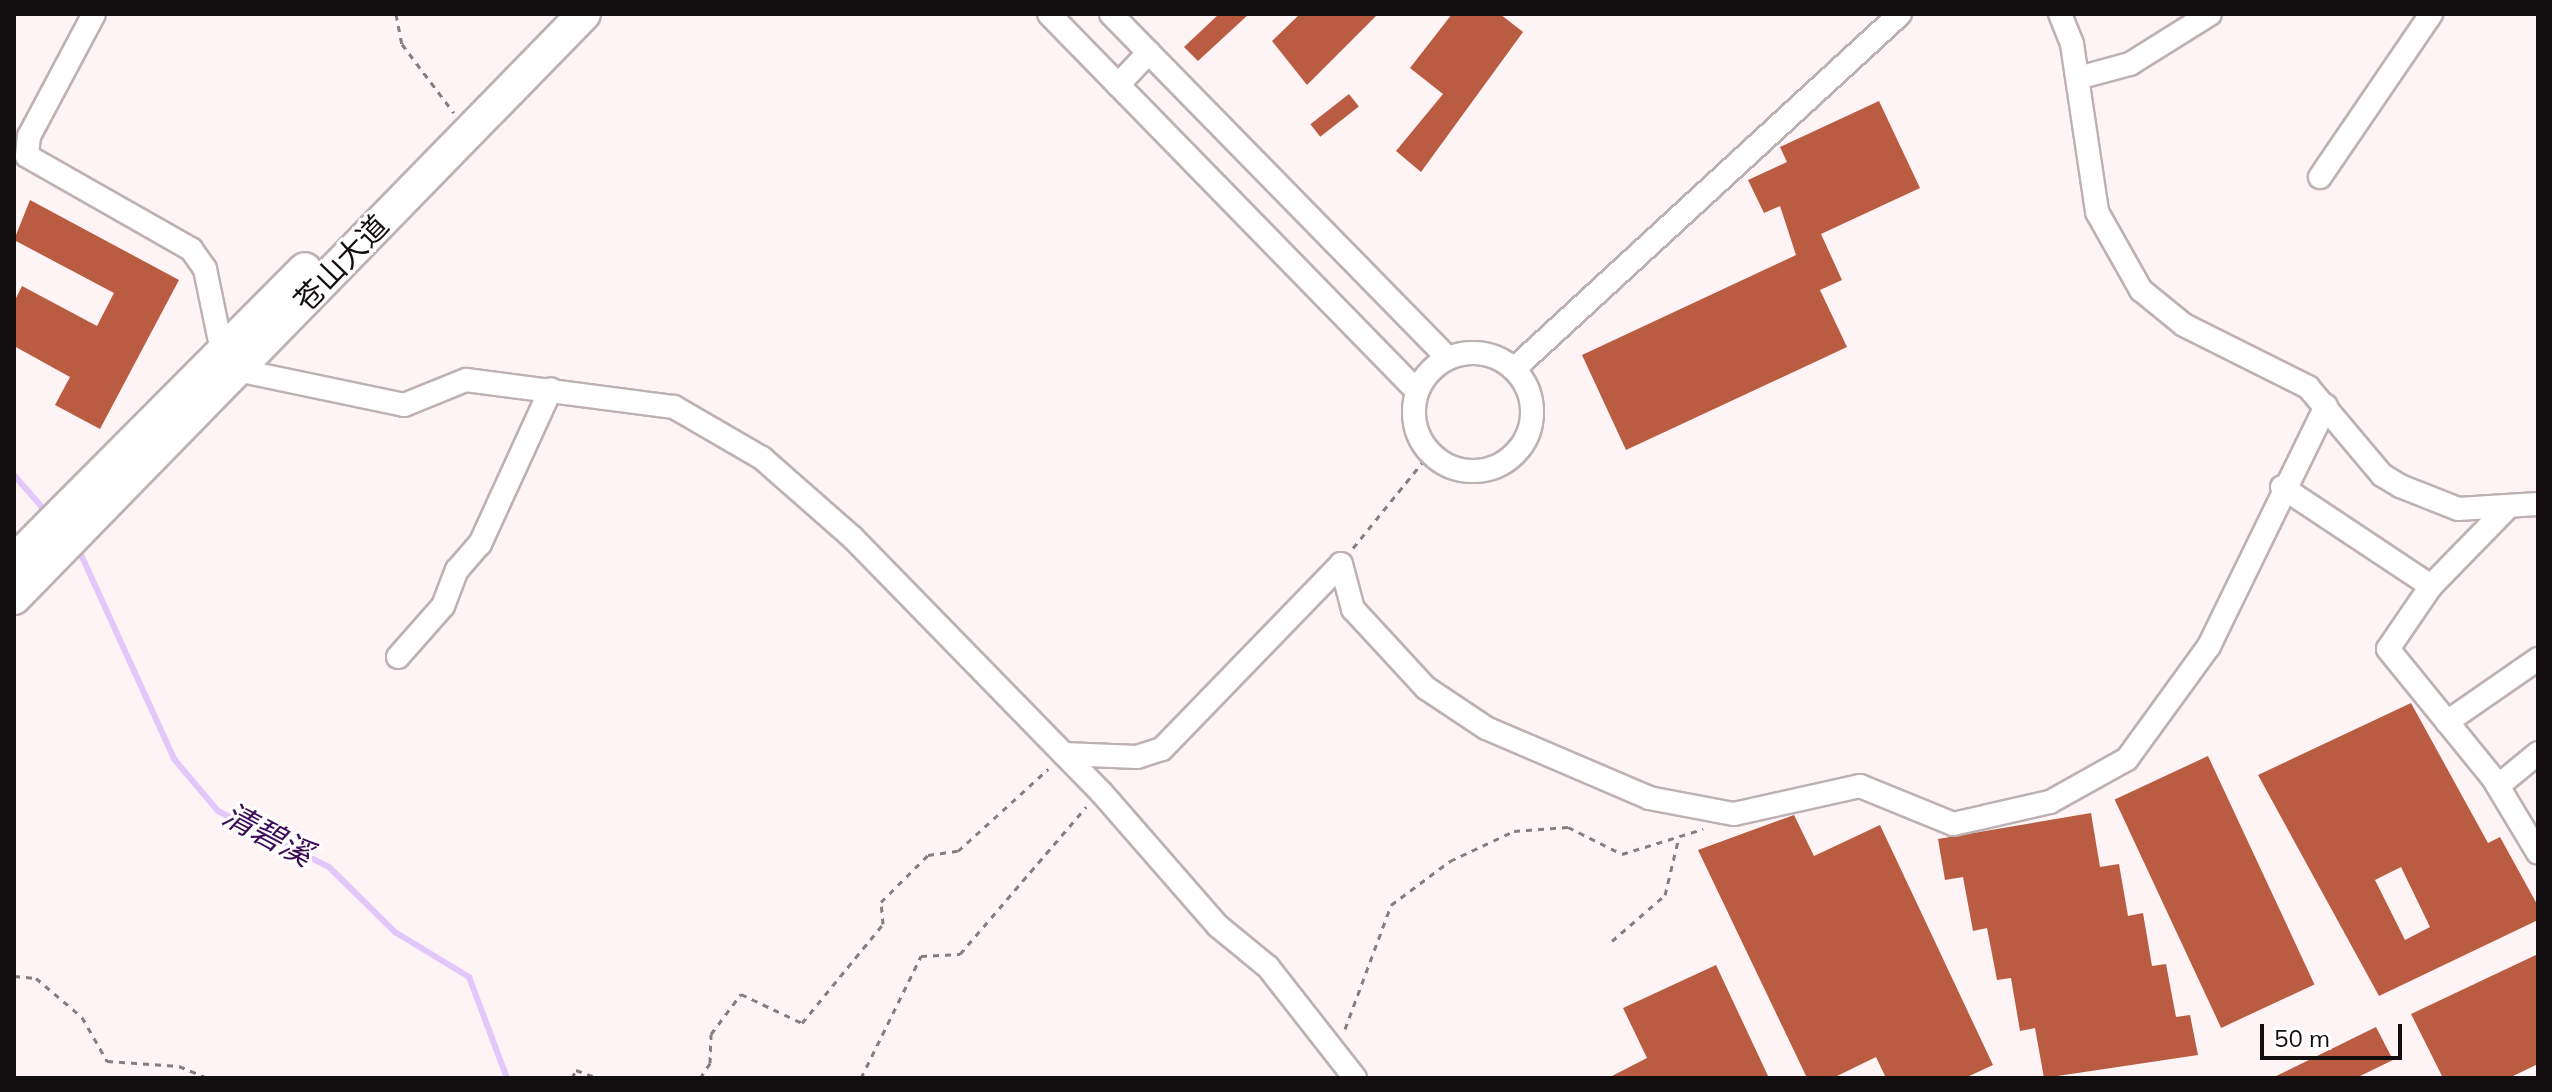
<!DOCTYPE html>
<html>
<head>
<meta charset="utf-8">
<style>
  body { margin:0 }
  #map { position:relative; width:2552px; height:1092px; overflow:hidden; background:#fef3f5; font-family:Mulish,"Noto Sans SC",sans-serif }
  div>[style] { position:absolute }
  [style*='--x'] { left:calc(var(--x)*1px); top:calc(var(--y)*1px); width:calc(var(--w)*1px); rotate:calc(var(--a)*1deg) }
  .stream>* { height:6px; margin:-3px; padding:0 3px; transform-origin:3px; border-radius:3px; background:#e3c7fa }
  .building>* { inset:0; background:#b95c42; transform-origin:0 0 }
  .path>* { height:3px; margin-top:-1.5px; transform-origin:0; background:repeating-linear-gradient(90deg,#857d7e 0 6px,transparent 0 12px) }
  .roads { filter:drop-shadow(2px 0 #beb1b3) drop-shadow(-2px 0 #beb1b3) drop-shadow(0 2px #beb1b3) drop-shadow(0 -2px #beb1b3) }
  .minor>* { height:22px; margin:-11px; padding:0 11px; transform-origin:11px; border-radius:11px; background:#fff }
  .minor>.ring { margin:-11px; padding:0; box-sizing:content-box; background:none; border:22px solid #fff; border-radius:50% }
  .secondary>* { height:32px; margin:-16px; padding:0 16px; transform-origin:16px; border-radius:16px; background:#fff }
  span { translate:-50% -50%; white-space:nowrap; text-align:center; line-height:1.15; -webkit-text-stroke:6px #fff; paint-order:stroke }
  .street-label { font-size:30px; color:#130e0f }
  .water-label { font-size:32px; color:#3d0d57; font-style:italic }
  .frame { position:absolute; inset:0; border:16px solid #130e0f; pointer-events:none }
  .scale { position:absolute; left:2260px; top:1024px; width:142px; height:36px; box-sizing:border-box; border:4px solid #130e0f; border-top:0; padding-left:10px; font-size:24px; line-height:28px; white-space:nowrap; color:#130e0f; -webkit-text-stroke:6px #fff; paint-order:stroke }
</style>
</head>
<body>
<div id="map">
  <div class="stream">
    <div style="--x:14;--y:475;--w:50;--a:49"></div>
    <div style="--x:78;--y:548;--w:232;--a:65.5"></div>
    <div style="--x:174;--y:759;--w:68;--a:49.8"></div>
    <div style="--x:218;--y:811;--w:124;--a:26.8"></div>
    <div style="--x:329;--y:867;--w:93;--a:44.6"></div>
    <div style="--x:395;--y:932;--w:87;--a:31.3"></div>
    <div style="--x:469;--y:977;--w:108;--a:69.4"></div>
  </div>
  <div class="building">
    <div style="clip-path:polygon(1219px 14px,1249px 14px,1198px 61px,1184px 47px)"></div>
    <div style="clip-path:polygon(1300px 14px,1378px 14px,1307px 85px,1272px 41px)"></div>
    <div style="clip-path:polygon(1452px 14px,1500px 14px,1523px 32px,1421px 172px,1396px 151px,1443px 94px,1410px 68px)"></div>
    <div style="left:1349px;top:94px;width:16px;height:49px;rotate:52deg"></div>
    <div style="clip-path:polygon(1879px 101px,1920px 188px,1821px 234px,1842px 280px,1820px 290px,1847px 347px,1626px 450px,1582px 355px,1796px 255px,1780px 206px,1764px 213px,1748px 180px,1787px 162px,1780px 147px)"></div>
    <div style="clip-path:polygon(30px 200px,179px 280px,100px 429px,55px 405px,70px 377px,14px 346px,14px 302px,22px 286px,97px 326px,114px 293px,14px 240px)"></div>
    <div style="clip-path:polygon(evenodd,2411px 703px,2488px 843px,2500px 837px,2538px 906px,2538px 920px,2379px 996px,2258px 775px,2411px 703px,2401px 867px,2430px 927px,2405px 940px,2375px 880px,2401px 867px)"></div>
    <div style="left:2208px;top:756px;width:252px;height:103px;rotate:65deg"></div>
    <div style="clip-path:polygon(2091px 813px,2100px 867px,2119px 864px,2128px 916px,2143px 913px,2152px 966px,2166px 964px,2176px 1017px,2190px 1015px,2198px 1055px,2044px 1078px,2035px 1028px,2020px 1031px,2011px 978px,1997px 980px,1987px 928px,1973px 931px,1963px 877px,1945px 880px,1938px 839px)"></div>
    <div style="clip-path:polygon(1794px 815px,1814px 856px,1880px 825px,1993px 1065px,1965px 1078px,1886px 1078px,1876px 1057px,1833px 1078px,1807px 1078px,1698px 850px)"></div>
    <div style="clip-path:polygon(2538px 954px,2538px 1064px,2509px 1078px,2443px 1078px,2411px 1014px)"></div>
    <div style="clip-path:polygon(1716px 965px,1769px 1078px,1608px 1078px,1647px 1058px,1623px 1008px)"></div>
    <div style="clip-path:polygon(2376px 1027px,2393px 1060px,2356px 1078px,2272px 1078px)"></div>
  </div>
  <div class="path">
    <div style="--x:396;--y:14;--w:31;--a:79"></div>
    <div style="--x:402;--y:44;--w:86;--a:53"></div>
    <div style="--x:1353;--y:548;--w:122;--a:-51"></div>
    <div style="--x:1612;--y:941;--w:70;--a:-41"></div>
    <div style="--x:1665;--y:895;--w:56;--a:-76.5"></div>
    <div style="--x:14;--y:976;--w:22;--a:5"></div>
    <div style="--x:36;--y:978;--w:60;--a:40.3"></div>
    <div style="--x:82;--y:1017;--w:51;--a:60.4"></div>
    <div style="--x:107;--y:1061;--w:72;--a:4"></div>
    <div style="--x:179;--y:1066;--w:30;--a:23"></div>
    <div style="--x:1345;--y:1029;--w:132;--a:-69.6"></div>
    <div style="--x:1391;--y:905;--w:74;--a:-36.7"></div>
    <div style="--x:1450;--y:861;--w:71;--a:-25.1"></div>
    <div style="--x:1514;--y:831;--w:54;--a:-4.2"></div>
    <div style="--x:1568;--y:827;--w:60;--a:26.6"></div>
    <div style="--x:1622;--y:854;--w:85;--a:-17.2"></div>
    <div style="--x:536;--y:1078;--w:2;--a:0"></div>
    <div style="--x:572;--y:1078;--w:9;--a:-63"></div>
    <div style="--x:576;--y:1070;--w:23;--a:20"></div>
    <div style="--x:700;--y:1078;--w:18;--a:-56"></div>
    <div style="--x:710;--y:1063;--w:29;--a:-88"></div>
    <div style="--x:711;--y:1034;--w:50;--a:-53.1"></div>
    <div style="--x:741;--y:994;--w:68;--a:25.4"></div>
    <div style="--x:802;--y:1023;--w:128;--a:-50.7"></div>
    <div style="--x:883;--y:924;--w:22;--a:-95"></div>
    <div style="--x:881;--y:902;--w:66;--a:-45"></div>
    <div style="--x:928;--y:855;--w:30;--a:-8"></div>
    <div style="--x:958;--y:851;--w:122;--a:-42.3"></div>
    <div style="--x:861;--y:1078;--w:136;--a:-63.8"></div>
    <div style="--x:921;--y:956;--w:39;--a:-3"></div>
    <div style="--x:960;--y:954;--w:194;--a:-49.4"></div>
  </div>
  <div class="roads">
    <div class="minor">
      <div style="--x:94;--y:14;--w:138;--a:118"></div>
      <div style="--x:29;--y:136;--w:20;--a:96"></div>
      <div style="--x:27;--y:156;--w:189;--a:29.6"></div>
      <div style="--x:191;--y:249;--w:24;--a:55"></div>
      <div style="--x:205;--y:269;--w:84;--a:78.3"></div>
      <div style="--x:222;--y:351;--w:24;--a:52"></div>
      <div style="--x:237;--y:370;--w:171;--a:11.8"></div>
      <div style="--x:404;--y:405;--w:67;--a:-22"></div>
      <div style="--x:466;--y:380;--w:210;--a:7.4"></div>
      <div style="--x:674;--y:407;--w:102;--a:30.1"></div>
      <div style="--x:762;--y:458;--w:120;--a:41.3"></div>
      <div style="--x:852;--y:537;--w:356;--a:45.7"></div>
      <div style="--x:1101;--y:792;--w:178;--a:48.9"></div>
      <div style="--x:1218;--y:926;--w:65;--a:39.4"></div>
      <div style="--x:1268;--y:967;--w:141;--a:51.9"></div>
      <div style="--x:1049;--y:14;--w:527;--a:45.69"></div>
      <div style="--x:1111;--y:14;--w:482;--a:45.6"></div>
      <div style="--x:2060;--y:14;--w:32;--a:68"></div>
      <div style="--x:2072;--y:44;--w:170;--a:81.5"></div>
      <div style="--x:2097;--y:212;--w:90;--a:60.6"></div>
      <div style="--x:2141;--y:290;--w:55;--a:39.1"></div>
      <div style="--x:2184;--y:325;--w:139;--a:26.6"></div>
      <div style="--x:2308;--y:387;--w:115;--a:49.9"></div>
      <div style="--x:2382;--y:475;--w:21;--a:31"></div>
      <div style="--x:2400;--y:486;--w:62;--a:21.6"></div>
      <div style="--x:2458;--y:509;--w:80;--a:-3.6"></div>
      <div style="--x:2078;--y:78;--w:54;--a:-15.1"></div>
      <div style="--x:2130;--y:64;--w:94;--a:-32"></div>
      <div style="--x:1118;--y:85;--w:45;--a:-46.8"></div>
      <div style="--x:2320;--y:177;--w:197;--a:-55.7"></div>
      <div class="ring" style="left:1414px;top:353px;width:96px;height:96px"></div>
      <div style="--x:1514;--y:369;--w:524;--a:-42.6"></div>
      <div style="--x:2282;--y:487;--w:179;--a:33.6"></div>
      <div style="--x:2431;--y:586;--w:76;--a:124.3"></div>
      <div style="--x:2388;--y:649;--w:166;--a:50.9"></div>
      <div style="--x:2493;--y:778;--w:87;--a:59"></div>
      <div style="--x:1341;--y:564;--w:47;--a:75.1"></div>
      <div style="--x:1353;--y:609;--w:108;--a:47.3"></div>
      <div style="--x:1426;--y:688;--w:72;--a:33.7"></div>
      <div style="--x:1486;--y:728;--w:177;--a:23.2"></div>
      <div style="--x:1649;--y:798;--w:86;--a:10.7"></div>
      <div style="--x:1734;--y:814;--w:129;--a:-12.5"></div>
      <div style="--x:1860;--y:786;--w:100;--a:22.2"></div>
      <div style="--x:1953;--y:824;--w:99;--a:-12.8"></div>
      <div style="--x:2050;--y:802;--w:88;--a:-29.2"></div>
      <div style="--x:2127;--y:759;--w:140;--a:-54"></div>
      <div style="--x:2209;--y:646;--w:267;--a:-64"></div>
      <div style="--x:2431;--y:586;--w:109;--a:-45.7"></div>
      <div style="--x:398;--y:657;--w:68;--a:-48.6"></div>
      <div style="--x:443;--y:606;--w:39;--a:-69"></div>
      <div style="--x:457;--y:570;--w:35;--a:-49"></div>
      <div style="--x:480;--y:544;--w:170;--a:-65.4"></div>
      <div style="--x:2447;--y:722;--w:111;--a:-34.7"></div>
      <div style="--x:1064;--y:754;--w:73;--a:2.4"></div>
      <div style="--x:1137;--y:757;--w:26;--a:-18"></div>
      <div style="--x:1162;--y:749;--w:257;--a:-45.9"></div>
      <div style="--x:2498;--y:786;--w:52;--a:-39.5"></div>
    </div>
    <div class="secondary">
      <div style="--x:14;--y:561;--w:412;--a:-45.1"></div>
      <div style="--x:14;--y:598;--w:816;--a:-45.7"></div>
    </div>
  </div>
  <div class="street-label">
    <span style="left:341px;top:263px;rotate:-46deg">苍山大道</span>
  </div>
  <div class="water-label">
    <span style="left:268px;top:834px;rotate:28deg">清碧溪</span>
  </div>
  <div class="frame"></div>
  <div class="scale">50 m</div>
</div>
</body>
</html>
